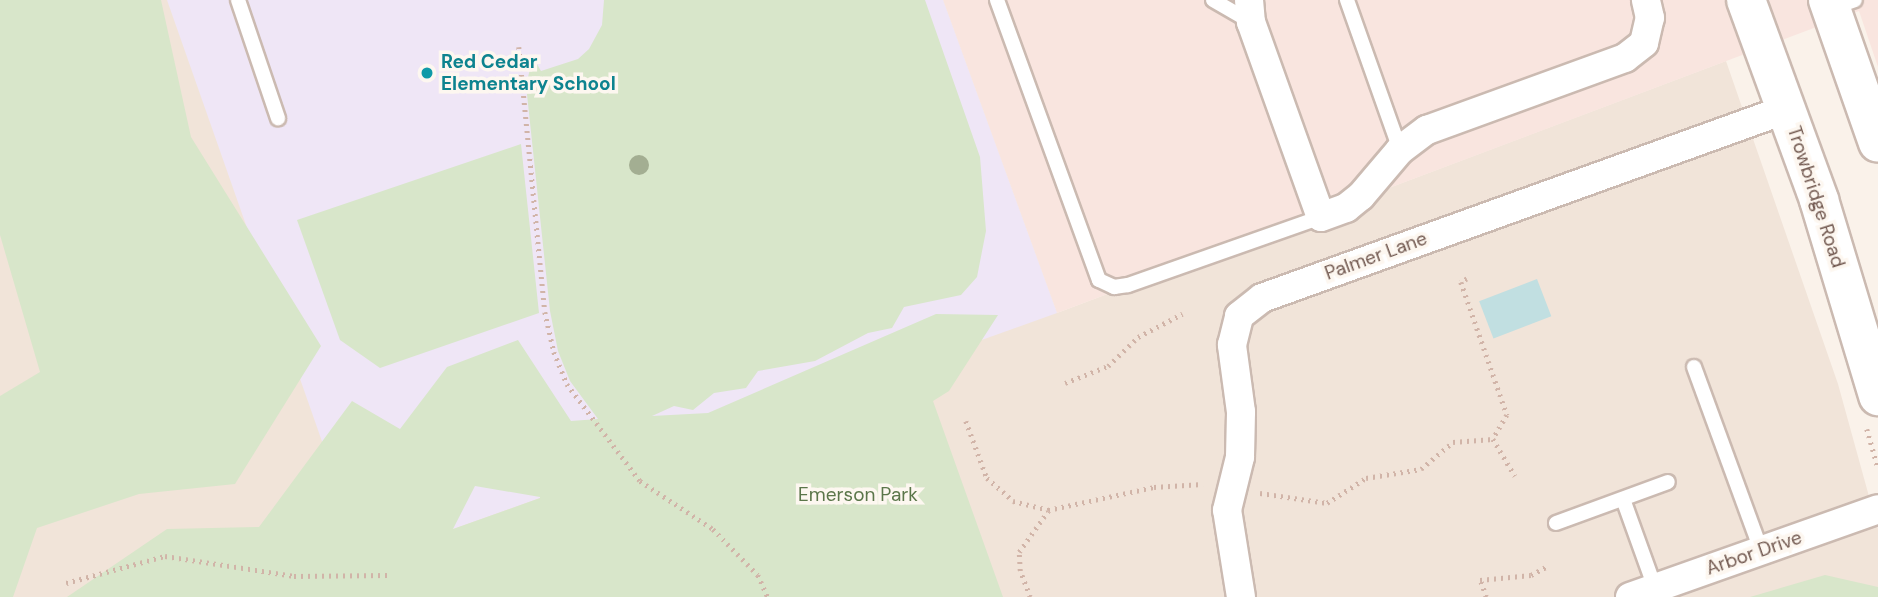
<!DOCTYPE html>
<html>
<head>
<meta charset="utf-8">
<style>
  body { margin:0 }
  #map { position:relative; width:1878px; height:597px; overflow:hidden; background:#faf2ea; font-family:"DM Sans",sans-serif }
  div>[style] { position:absolute }
  [style*='--x'] { left:calc(var(--x)*1px); top:calc(var(--y)*1px); width:calc(var(--w)*1px); rotate:calc(var(--a)*1deg) }
  .residential>* { inset:0; background:#f1e4d9 }
  .commercial>* { inset:0; background:#f9e5df }
  .education>* { inset:0; background:#efe6f6 }
  .green>* { inset:0; background:#d8e6ca }
  .water>* { inset:0; background:#c1dfe1; transform-origin:0 0 }
  .path>* { height:4.5px; margin-top:-2.25px; transform-origin:0; background:repeating-linear-gradient(90deg,#d1b4a8 0 2px,transparent 0 7px) }
  .roads { filter:drop-shadow(2px 0 #cbbab1) drop-shadow(-2px 0 #cbbab1) drop-shadow(0 2px #cbbab1) drop-shadow(0 -2px #cbbab1) }
  .lane>* { height:14px; margin:-7px; padding:0 7px; transform-origin:7px; border-radius:7px; background:#fff }
  .street>* { height:28px; margin:-14px; padding:0 14px; transform-origin:14px; border-radius:14px; background:#fff }
  .secondary>* { height:38px; margin:-19px; padding:0 19px; transform-origin:19px; border-radius:19px; background:#fff }
  .trees>* { width:20px; height:20px; margin:-10px; border-radius:50%; background:#a3ae92 }
  .dots>* { width:19px; height:19px; translate:-50% -50%; box-sizing:border-box; border:4px solid #fdf7f0; border-radius:50% }
  span { translate:-50% -50%; white-space:nowrap; text-align:center; line-height:1.15; -webkit-text-stroke:7px #fdf7f0; paint-order:stroke }
  .culture-label { font-size:19px; color:#0d838f; font-weight:700 }
  .left { translate:0 -50%; text-align:left }
  .street-label { font-size:19px; color:#725950 }
  .park-label { font-size:19px; color:#5b764a }
</style>
</head>
<body>
<div id="map">
  <div class="residential">
    <div style="clip-path:polygon(0 0,943px 0,1057px 313px,1726px 61px,1838px 384px,1878px 529px,1878px 597px,0 597px)"></div>
  </div>
  <div class="commercial">
    <div style="clip-path:polygon(943px 0,1878px 0,1878px 67px,1859px 11px,1057px 313px)"></div>
  </div>
  <div class="education">
    <div style="clip-path:polygon(167px 0,943px 0,1057px 313px,364px 561px)"></div>
  </div>
  <div class="green">
    <div style="clip-path:polygon(0 0,161px 0,191px 137px,321px 346px,235px 484px,139px 494px,37px 528px,13px 597px,0 597px,0 396px,40px 372px,0 235px)"></div>
    <div style="clip-path:polygon(evenodd,604px 0,925px 0,980px 157px,986px 231px,977px 277px,961px 295px,904px 307px,892px 328px,868px 333px,815px 361px,758px 371px,746px 388px,714px 393px,693px 410px,674px 406px,652px 416px,708px 413px,936px 314px,998px 315px,949px 391px,933px 401px,1003px 597px,67px 597px,167px 529px,259px 527px,352px 401px,400px 429px,447px 367px,518px 340px,571px 421px,598px 419px,570px 381px,558px 351px,550px 311px,526px 85px,533px 57px,541px 71px,578px 59px,589px 49px,602px 25px,604px 0,475px 486px,540px 497px,540px 498px,453px 529px,475px 486px)"></div>
    <div style="clip-path:polygon(521px 144px,539px 313px,380px 368px,340px 340px,297px 220px)"></div>
    <div style="clip-path:polygon(1825px 575px,1878px 587px,1878px 597px,1750px 597px)"></div>
  </div>
  <div class="water">
    <div style="left:1537px;top:279px;width:40px;height:62px;rotate:69deg"></div>
  </div>
  <div class="path">
    <div style="--x:519;--y:47;--w:266;--a:84.4"></div>
    <div style="--x:545;--y:312;--w:41;--a:77.3"></div>
    <div style="--x:554;--y:352;--w:35;--a:68"></div>
    <div style="--x:567;--y:384;--w:121;--a:53"></div>
    <div style="--x:640;--y:481;--w:87;--a:33.3"></div>
    <div style="--x:713;--y:529;--w:64;--a:45.6"></div>
    <div style="--x:758;--y:575;--w:24;--a:66"></div>
    <div style="--x:1467;--y:279;--w:7;--a:153"></div>
    <div style="--x:1461;--y:282;--w:141;--a:70.9"></div>
    <div style="--x:1507;--y:415;--w:28;--a:120"></div>
    <div style="--x:1493;--y:439;--w:43;--a:59.3"></div>
    <div style="--x:1065;--y:383;--w:46;--a:-21.6"></div>
    <div style="--x:1108;--y:366;--w:42;--a:-44"></div>
    <div style="--x:1138;--y:337;--w:50;--a:-27.6"></div>
    <div style="--x:966;--y:421;--w:61;--a:69.8"></div>
    <div style="--x:987;--y:478;--w:35;--a:41"></div>
    <div style="--x:1013;--y:501;--w:36;--a:14"></div>
    <div style="--x:1048;--y:510;--w:108;--a:-12.2"></div>
    <div style="--x:1154;--y:487;--w:49;--a:-3.5"></div>
    <div style="--x:1867;--y:429;--w:40;--a:74"></div>
    <div style="--x:1260;--y:493;--w:68;--a:8.5"></div>
    <div style="--x:1327;--y:503;--w:46;--a:-32.7"></div>
    <div style="--x:1366;--y:478;--w:56;--a:-9.3"></div>
    <div style="--x:1421;--y:469;--w:42;--a:-40.2"></div>
    <div style="--x:1453;--y:442;--w:40;--a:-4.3"></div>
    <div style="--x:66;--y:583;--w:103;--a:-15.3"></div>
    <div style="--x:165;--y:556;--w:131;--a:8.8"></div>
    <div style="--x:294;--y:576;--w:96;--a:-0.6"></div>
    <div style="--x:1030;--y:597;--w:28;--a:-111"></div>
    <div style="--x:1020;--y:571;--w:19;--a:-93"></div>
    <div style="--x:1019;--y:552;--w:50;--a:-54.7"></div>
    <div style="--x:1486;--y:597;--w:18;--a:-109"></div>
    <div style="--x:1480;--y:580;--w:51;--a:-5.6"></div>
    <div style="--x:1531;--y:575;--w:19;--a:-28"></div>
  </div>
  <div class="roads">
    <div class="lane">
      <div style="--x:238;--y:0;--w:125;--a:71.3"></div>
      <div style="--x:997;--y:0;--w:298;--a:70"></div>
      <div style="--x:1099;--y:280;--w:17;--a:25"></div>
      <div style="--x:1114;--y:287;--w:14;--a:-8"></div>
      <div style="--x:1128;--y:285;--w:205;--a:-19.4"></div>
      <div style="--x:1213;--y:0;--w:44;--a:30.1"></div>
      <div style="--x:1347;--y:0;--w:159;--a:70.5"></div>
      <div style="--x:1832;--y:8;--w:24;--a:-19"></div>
      <div style="--x:1694;--y:367;--w:195;--a:69.9"></div>
      <div style="--x:1623;--y:499;--w:95;--a:70.2"></div>
      <div style="--x:1556;--y:523;--w:119;--a:-20.1"></div>
    </div>
    <div class="street">
      <div style="--x:1249;--y:0;--w:22;--a:85"></div>
      <div style="--x:1251;--y:22;--w:207;--a:70.3"></div>
      <div style="--x:1321;--y:217;--w:27;--a:-20"></div>
      <div style="--x:1346;--y:208;--w:19;--a:-39"></div>
      <div style="--x:1361;--y:196;--w:60;--a:-49.7"></div>
      <div style="--x:1400;--y:150;--w:34;--a:-37"></div>
      <div style="--x:1427;--y:130;--w:211;--a:-20"></div>
      <div style="--x:1625;--y:58;--w:24;--a:-38"></div>
      <div style="--x:1644;--y:43;--w:26;--a:-77"></div>
      <div style="--x:1650;--y:18;--w:18;--a:-103"></div>
      <div style="--x:1241;--y:597;--w:88;--a:-99.1"></div>
      <div style="--x:1227;--y:510;--w:55;--a:-76.2"></div>
      <div style="--x:1240;--y:457;--w:45;--a:-88.7"></div>
      <div style="--x:1241;--y:412;--w:68;--a:-97.7"></div>
      <div style="--x:1232;--y:345;--w:30;--a:-76"></div>
      <div style="--x:1239;--y:316;--w:29;--a:-38"></div>
      <div style="--x:1262;--y:298;--w:558;--a:-19.8"></div>
      <div style="--x:1630;--y:597;--w:263;--a:-19.5"></div>
    </div>
    <div class="secondary">
      <div style="--x:1746;--y:0;--w:213;--a:69.9"></div>
      <div style="--x:1819;--y:200;--w:205;--a:73.2"></div>
      <div style="--x:1828;--y:0;--w:151;--a:70.7"></div>
    </div>
  </div>
  <div class="trees">
    <div style="left:639px;top:165px"></div>
  </div>
  <div class="dots">
    <div style="left:427px;top:73px;background:#0f9aa8"></div>
  </div>
  <div class="culture-label">
    <span class="left" style="left:441px;top:73px">Red Cedar<br>Elementary School</span>
  </div>
  <div class="street-label">
    <span style="left:1816px;top:197px;rotate:72deg">Trowbridge Road</span>
    <span style="left:1376px;top:256px;rotate:-20deg">Palmer Lane</span>
    <span style="left:1754px;top:553px;rotate:-19deg">Arbor Drive</span>
  </div>
  <div class="park-label">
    <span style="left:858px;top:495px">Emerson Park</span>
  </div>
</div>
</body>
</html>
